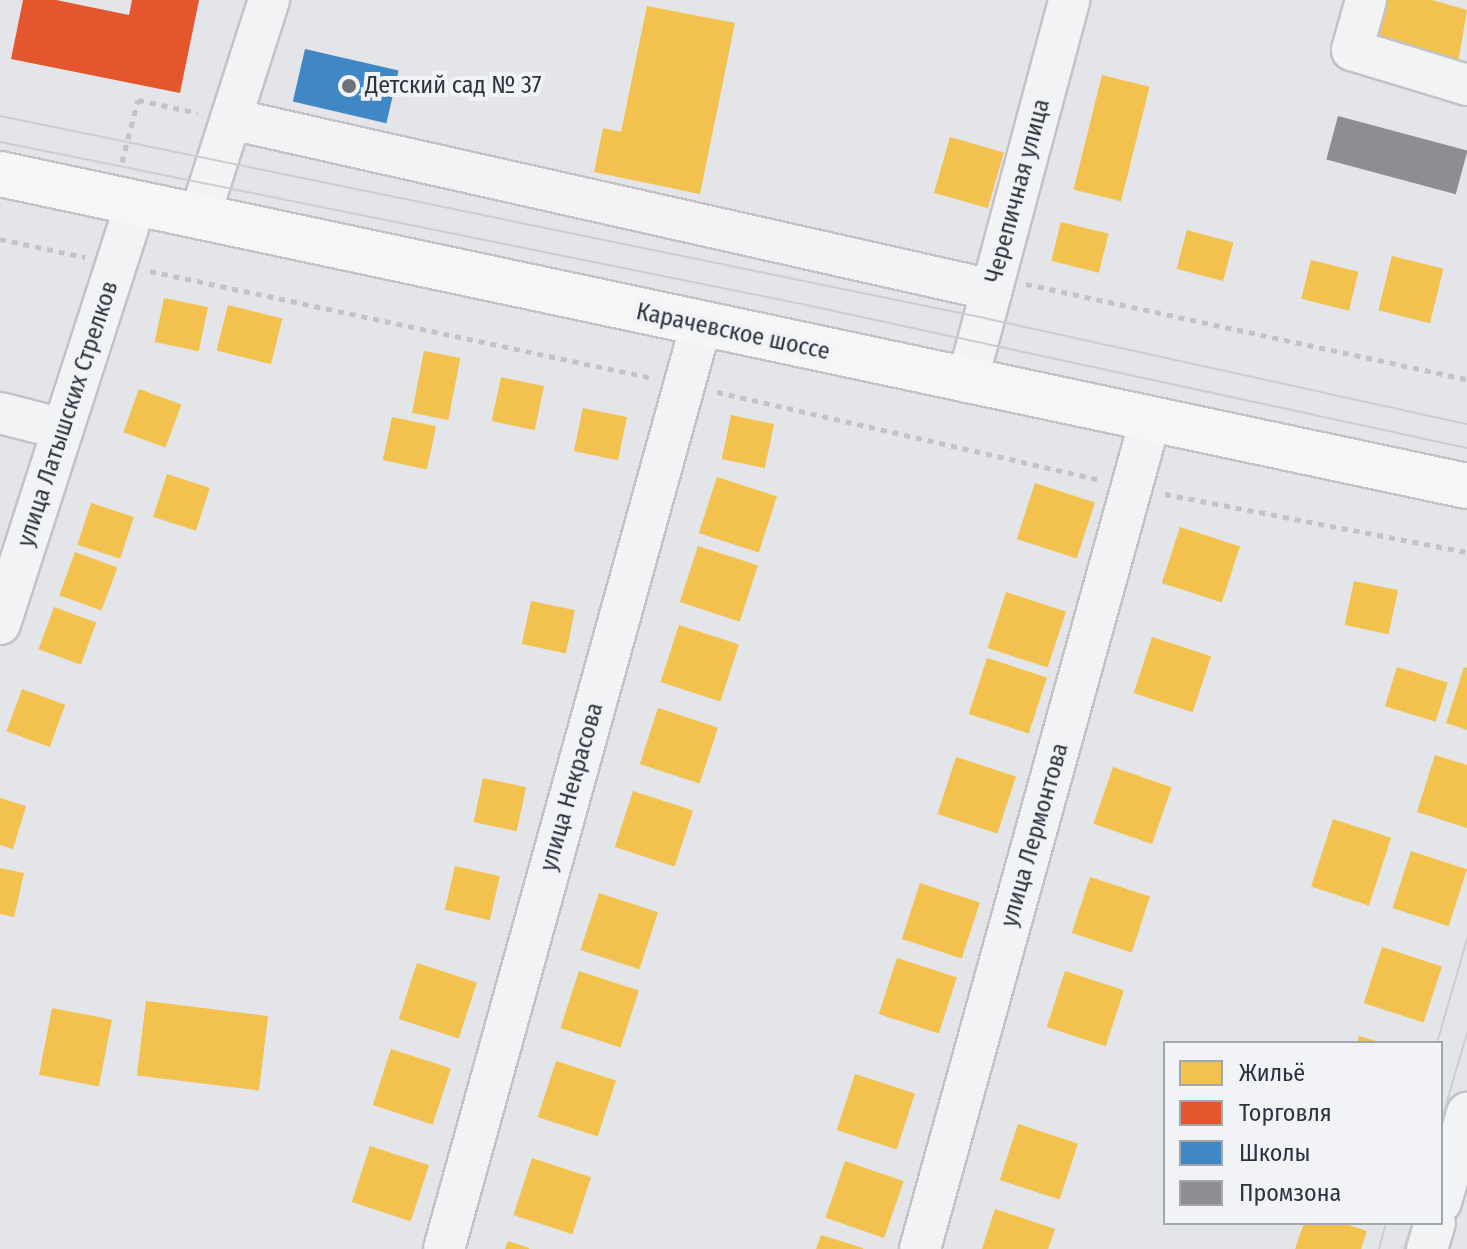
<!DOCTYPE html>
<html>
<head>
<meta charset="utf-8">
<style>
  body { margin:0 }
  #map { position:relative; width:1467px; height:1249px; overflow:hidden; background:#e3e5e8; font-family:"Fira Sans Condensed",sans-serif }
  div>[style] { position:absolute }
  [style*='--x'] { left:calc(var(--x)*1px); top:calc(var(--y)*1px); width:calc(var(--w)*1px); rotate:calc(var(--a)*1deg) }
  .homes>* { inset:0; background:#f2c14e; transform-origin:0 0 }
  .shops>* { inset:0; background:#e4572e }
  .schools>* { inset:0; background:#3f88c5; transform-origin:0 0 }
  .industry>* { inset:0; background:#8d8d92; transform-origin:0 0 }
  .path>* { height:5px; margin-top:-2.5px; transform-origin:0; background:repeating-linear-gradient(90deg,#c1c3c6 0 6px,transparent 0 12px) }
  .roads { filter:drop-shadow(2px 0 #c2c3c6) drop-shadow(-2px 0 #c2c3c6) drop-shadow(0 2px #c2c3c6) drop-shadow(0 -2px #c2c3c6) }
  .minor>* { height:40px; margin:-20px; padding:0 20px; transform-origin:20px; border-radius:20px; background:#f2f3f5 }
  .highway>* { height:44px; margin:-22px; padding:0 22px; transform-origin:22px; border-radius:22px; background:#f6f6f7 }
  .tram>* { height:2px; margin:-1px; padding:0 1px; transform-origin:1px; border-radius:1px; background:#cccdcf }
  .dots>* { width:22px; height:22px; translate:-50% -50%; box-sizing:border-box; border:4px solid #f1f3f6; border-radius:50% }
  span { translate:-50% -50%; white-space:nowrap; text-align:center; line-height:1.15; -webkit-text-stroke:8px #f1f3f6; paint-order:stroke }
  .poi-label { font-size:24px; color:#2c333f }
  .left { translate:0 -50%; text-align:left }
  .street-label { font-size:24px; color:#2c333f }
  .legend { position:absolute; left:1163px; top:1041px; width:280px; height:184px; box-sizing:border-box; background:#f1f3f6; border:2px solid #a2a6ad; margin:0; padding:10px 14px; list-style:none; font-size:24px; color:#2c333f }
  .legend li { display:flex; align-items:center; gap:16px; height:40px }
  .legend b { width:40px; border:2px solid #a2a6ad }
</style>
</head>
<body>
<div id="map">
  <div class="homes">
    <div style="clip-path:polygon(1385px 0,1432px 0,1467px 10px,1458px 63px,1374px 39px)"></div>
    <div style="clip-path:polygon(647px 6px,735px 23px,700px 194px,594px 172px,603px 128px,621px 132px)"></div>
    <div style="left:1102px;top:75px;width:49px;height:118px;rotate:14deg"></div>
    <div style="left:950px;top:137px;width:56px;height:58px;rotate:16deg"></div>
    <div style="left:1061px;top:222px;width:49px;height:40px;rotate:14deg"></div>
    <div style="left:1187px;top:230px;width:48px;height:40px;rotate:15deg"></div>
    <div style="left:1392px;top:256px;width:53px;height:56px;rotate:14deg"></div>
    <div style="left:1311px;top:260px;width:49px;height:40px;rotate:14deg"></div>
    <div style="left:164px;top:298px;width:45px;height:45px;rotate:12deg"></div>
    <div style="left:228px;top:305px;width:56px;height:47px;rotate:14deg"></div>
    <div style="left:424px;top:351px;width:37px;height:63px;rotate:11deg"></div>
    <div style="left:501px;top:377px;width:44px;height:45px;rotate:12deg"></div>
    <div style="left:139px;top:389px;width:45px;height:46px;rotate:20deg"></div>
    <div style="left:583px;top:408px;width:45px;height:44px;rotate:12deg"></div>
    <div style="left:731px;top:415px;width:44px;height:45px;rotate:12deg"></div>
    <div style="left:392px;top:417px;width:45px;height:44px;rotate:12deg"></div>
    <div style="left:167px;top:474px;width:45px;height:45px;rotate:18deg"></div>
    <div style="left:717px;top:477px;width:63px;height:59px;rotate:18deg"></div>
    <div style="left:1035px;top:483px;width:63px;height:59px;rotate:18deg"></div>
    <div style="left:91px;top:503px;width:45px;height:44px;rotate:18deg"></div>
    <div style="left:1180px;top:527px;width:63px;height:59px;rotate:18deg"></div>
    <div style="left:698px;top:546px;width:63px;height:59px;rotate:18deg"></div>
    <div style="left:75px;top:552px;width:45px;height:46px;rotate:20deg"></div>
    <div style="left:1354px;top:581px;width:45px;height:45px;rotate:12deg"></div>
    <div style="left:1006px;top:592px;width:63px;height:59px;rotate:18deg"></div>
    <div style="left:531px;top:601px;width:45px;height:44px;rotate:12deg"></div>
    <div style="left:54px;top:607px;width:45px;height:45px;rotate:20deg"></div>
    <div style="left:679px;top:625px;width:63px;height:60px;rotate:18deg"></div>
    <div style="left:1152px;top:637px;width:62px;height:59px;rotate:18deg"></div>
    <div style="left:987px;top:658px;width:63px;height:59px;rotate:18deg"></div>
    <div style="left:1397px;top:667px;width:53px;height:41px;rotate:17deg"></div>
    <div style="clip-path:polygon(1464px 667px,1467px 668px,1467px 730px,1446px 723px)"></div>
    <div style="left:22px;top:689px;width:46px;height:45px;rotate:20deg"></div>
    <div style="left:658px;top:708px;width:63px;height:59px;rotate:18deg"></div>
    <div style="clip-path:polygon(1435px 755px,1467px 765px,1467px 828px,1417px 812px)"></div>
    <div style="left:956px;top:757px;width:63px;height:60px;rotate:18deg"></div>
    <div style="left:1113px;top:767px;width:62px;height:60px;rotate:19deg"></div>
    <div style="left:483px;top:778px;width:44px;height:45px;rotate:12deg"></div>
    <div style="left:633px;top:791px;width:63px;height:59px;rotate:18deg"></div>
    <div style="clip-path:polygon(0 798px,26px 806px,13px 849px,0 845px)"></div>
    <div style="left:1333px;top:819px;width:61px;height:71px;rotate:18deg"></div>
    <div style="left:1411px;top:851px;width:59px;height:60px;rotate:18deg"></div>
    <div style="left:455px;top:866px;width:46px;height:45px;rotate:13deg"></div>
    <div style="clip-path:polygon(0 868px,24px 873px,14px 917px,0 914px)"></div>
    <div style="left:1090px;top:877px;width:63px;height:59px;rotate:18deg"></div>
    <div style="left:920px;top:883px;width:63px;height:59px;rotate:18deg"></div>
    <div style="left:599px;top:893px;width:62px;height:60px;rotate:18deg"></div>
    <div style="left:1382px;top:947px;width:63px;height:59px;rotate:18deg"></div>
    <div style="left:897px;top:958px;width:63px;height:59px;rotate:18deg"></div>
    <div style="left:417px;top:963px;width:63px;height:59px;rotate:18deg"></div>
    <div style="left:579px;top:971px;width:63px;height:60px;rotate:18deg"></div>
    <div style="left:1065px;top:971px;width:62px;height:59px;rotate:18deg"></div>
    <div style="left:146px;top:1001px;width:123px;height:75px;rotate:7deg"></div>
    <div style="left:52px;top:1008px;width:61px;height:68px;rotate:11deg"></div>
    <div style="clip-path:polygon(1359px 1036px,1379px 1042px,1379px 1043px,1357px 1043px)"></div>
    <div style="left:391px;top:1049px;width:63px;height:59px;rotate:18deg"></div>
    <div style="left:556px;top:1061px;width:63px;height:59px;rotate:18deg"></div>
    <div style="left:855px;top:1074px;width:63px;height:59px;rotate:18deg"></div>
    <div style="left:1018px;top:1124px;width:63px;height:59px;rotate:18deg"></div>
    <div style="left:370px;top:1146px;width:62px;height:59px;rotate:18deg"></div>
    <div style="left:532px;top:1158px;width:62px;height:60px;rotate:18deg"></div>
    <div style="left:845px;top:1161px;width:62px;height:60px;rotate:19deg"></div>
    <div style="clip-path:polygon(995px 1209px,1055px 1229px,1048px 1249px,982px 1249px)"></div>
    <div style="clip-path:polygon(1304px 1223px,1342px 1223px,1367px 1231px,1361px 1249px,1295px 1249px)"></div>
    <div style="clip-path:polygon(821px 1235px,863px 1248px,863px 1249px,816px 1249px)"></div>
    <div style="clip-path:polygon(508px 1241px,529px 1248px,529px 1249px,505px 1249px)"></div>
  </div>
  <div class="shops">
    <div style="clip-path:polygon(23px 0,56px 0,129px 15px,132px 0,199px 0,180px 93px,11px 59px)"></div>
  </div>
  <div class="schools">
    <div style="left:305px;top:49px;width:96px;height:54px;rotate:13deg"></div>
  </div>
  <div class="industry">
    <div style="left:1338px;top:116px;width:134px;height:45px;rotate:15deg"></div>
  </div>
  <div class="path">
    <div style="--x:122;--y:162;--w:64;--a:-75.5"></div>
    <div style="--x:138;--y:100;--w:61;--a:12.2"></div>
    <div style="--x:0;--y:239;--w:87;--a:12"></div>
    <div style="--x:150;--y:271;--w:513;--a:12.03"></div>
    <div style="--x:1026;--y:284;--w:451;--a:12.2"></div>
    <div style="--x:717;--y:392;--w:390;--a:12.9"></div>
    <div style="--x:1165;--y:494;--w:308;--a:10.9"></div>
  </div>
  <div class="roads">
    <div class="minor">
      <div style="--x:1366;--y:0;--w:52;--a:105.6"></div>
      <div style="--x:1352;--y:50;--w:120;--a:16.9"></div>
      <div style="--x:231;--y:119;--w:780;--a:12.66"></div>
      <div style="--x:199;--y:218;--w:229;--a:-72.2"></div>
      <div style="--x:967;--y:382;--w:395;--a:-75"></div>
      <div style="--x:0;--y:413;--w:65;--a:14.3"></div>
      <div style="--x:0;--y:624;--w:441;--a:-72.1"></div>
      <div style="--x:1441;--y:1202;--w:93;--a:-73.7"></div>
      <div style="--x:444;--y:1249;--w:959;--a:-74.46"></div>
      <div style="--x:920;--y:1249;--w:859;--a:-74.48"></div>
      <div style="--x:1427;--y:1249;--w:27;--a:-73"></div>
    </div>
    <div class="highway">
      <div style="--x:0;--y:174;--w:1500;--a:12.01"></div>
    </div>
  </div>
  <div class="tram">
    <div style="--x:0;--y:116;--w:1005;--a:11.6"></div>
    <div style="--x:984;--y:318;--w:494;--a:12.4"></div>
    <div style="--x:0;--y:142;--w:827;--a:11.43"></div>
    <div style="--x:811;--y:306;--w:671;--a:12.21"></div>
    <div style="--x:1437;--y:1043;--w:108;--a:-73.9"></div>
    <div style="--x:1441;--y:1122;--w:93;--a:-73.7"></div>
    <div style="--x:1379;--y:1249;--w:27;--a:-75"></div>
    <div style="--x:1404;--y:1249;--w:27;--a:-73"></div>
  </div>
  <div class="dots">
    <div style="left:349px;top:86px;background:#6c717a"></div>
  </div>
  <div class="poi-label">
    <span class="left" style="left:365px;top:86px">Детский сад № 37</span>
  </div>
  <div class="street-label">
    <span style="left:1018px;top:191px;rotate:-75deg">Черепичная улица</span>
    <span style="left:733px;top:332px;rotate:12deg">Карачевское шоссе</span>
    <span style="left:68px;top:414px;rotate:-72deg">улица Латышских Стрелков</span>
    <span style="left:572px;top:787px;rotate:-74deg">улица Некрасова</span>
    <span style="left:1035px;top:835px;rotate:-74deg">улица Лермонтова</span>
  </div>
  <ul class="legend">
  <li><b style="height:22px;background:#f2c14e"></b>Жильё</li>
  <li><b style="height:22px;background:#e4572e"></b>Торговля</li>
  <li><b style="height:22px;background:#3f88c5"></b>Школы</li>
  <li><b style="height:22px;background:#8d8d92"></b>Промзона</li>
  </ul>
</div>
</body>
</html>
